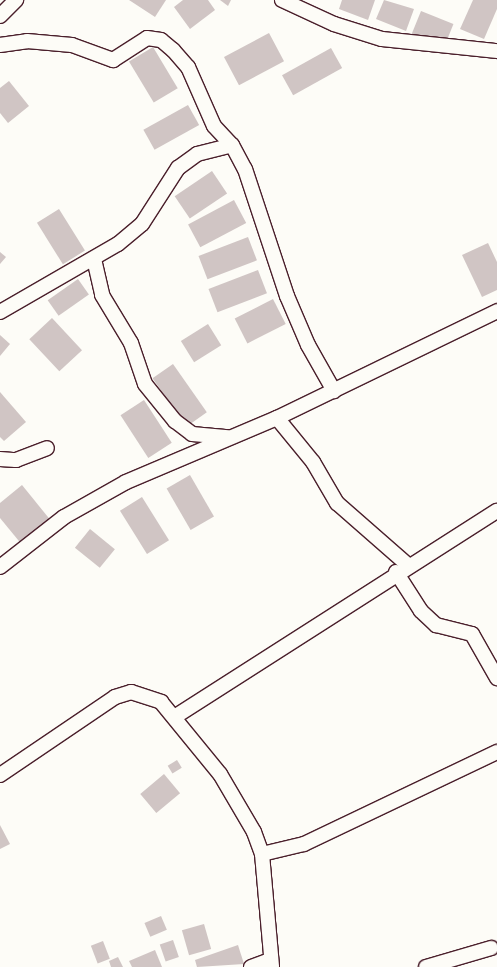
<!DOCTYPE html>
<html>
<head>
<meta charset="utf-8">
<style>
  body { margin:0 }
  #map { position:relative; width:497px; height:967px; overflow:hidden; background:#fdfcf7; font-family:"Patrick Hand",sans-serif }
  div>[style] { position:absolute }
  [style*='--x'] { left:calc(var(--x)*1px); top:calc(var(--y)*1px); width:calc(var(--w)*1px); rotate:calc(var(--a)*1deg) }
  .building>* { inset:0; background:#d0c5c4; transform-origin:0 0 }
  .roads { filter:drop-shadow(1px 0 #4a1f2b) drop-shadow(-1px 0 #4a1f2b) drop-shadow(0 1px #4a1f2b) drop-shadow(0 -1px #4a1f2b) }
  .street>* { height:14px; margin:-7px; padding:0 7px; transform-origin:7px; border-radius:7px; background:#fdfcf7 }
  span { translate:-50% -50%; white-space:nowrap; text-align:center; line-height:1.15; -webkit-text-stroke:3.5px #fdfcf7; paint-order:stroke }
</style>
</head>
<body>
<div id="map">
  <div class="building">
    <div style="clip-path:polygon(129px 0,166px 0,155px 17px)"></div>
    <div style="clip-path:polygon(183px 0,208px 0,215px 10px,190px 29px,174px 7px)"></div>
    <div style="clip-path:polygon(220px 0,231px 0,228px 6px)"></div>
    <div style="clip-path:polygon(342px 0,375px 0,368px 20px,339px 9px)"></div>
    <div style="clip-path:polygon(384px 0,414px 9px,406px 31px,376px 19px)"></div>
    <div style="clip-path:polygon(473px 0,497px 0,497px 9px,484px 39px,460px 29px)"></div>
    <div style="left:421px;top:11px;width:35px;height:26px;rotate:22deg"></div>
    <div style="left:269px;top:33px;width:32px;height:51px;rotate:62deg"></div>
    <div style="left:153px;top:47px;width:48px;height:28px;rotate:59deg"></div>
    <div style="left:331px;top:48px;width:23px;height:56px;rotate:61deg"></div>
    <div style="clip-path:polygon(9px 81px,29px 106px,8px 123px,0 113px,0 88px)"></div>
    <div style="left:188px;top:105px;width:23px;height:51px;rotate:61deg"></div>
    <div style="left:212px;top:171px;width:27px;height:45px;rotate:56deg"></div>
    <div style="left:234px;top:200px;width:26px;height:52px;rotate:62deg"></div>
    <div style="left:59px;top:209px;width:49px;height:26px;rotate:58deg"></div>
    <div style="left:248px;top:237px;width:25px;height:53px;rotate:69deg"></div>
    <div style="clip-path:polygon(488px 243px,497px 262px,497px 290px,482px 297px,462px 255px)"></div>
    <div style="clip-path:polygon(0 252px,6px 257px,0 264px)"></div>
    <div style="left:258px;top:270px;width:25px;height:53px;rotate:69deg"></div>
    <div style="left:78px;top:279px;width:19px;height:37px;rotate:55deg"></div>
    <div style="left:273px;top:299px;width:28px;height:43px;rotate:63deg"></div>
    <div style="left:52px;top:318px;width:44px;height:31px;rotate:47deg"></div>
    <div style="left:208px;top:324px;width:25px;height:32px;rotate:58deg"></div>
    <div style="clip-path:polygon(0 335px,10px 344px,0 356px)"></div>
    <div style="left:173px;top:364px;width:59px;height:25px;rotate:55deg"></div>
    <div style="clip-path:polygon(0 392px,26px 422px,4px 441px,0 437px)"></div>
    <div style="left:144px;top:400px;width:51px;height:28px;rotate:57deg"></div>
    <div style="left:190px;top:475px;width:48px;height:27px;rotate:60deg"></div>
    <div style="clip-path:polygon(22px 485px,52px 522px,23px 546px,0 518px,0 503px)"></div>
    <div style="left:142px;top:497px;width:51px;height:26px;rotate:58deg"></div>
    <div style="left:90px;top:529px;width:32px;height:24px;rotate:39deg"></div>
    <div style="left:177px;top:760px;width:9px;height:11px;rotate:58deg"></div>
    <div style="left:164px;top:774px;width:25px;height:31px;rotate:50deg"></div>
    <div style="clip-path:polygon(0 825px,10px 844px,0 849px)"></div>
    <div style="left:161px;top:916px;width:15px;height:18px;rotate:67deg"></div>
    <div style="left:204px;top:924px;width:26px;height:23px;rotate:74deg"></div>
    <div style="left:173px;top:940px;width:18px;height:14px;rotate:71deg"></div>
    <div style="left:103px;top:941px;width:19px;height:13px;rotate:69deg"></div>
    <div style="clip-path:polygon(238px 945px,244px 964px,197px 967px,195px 960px)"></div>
    <div style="clip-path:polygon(155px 950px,162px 967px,132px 967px,129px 961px)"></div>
    <div style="clip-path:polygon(118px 957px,123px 967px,111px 967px,109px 961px)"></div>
  </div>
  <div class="roads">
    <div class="street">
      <div style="--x:282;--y:0;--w:57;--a:24.8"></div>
      <div style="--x:334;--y:24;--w:50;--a:17.4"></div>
      <div style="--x:382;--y:39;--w:116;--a:6"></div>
      <div style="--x:0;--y:16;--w:23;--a:-45"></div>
      <div style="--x:0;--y:45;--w:27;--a:-8"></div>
      <div style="--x:27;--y:41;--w:45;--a:5.1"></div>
      <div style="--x:72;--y:45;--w:44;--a:20.1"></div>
      <div style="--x:113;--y:60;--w:40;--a:-32.9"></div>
      <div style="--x:147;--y:38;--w:14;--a:8"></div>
      <div style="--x:161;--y:40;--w:16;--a:40"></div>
      <div style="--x:173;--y:50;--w:23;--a:49"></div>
      <div style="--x:188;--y:67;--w:64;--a:66.2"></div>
      <div style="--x:214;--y:126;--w:26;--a:47"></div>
      <div style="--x:232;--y:145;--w:27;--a:62"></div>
      <div style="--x:245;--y:169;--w:134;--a:71.7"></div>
      <div style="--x:287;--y:296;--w:53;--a:66.8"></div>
      <div style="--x:308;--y:345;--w:53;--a:60.5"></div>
      <div style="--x:94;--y:259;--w:37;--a:77"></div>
      <div style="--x:102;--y:295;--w:56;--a:58.9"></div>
      <div style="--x:131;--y:343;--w:43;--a:71.1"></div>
      <div style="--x:145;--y:384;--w:48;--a:51"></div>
      <div style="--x:175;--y:421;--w:21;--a:37"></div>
      <div style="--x:192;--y:434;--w:36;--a:5"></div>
      <div style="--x:0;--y:312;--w:136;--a:-30"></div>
      <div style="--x:118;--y:244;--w:31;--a:-40"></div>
      <div style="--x:142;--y:224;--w:67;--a:-57.3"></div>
      <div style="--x:178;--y:168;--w:24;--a:-36"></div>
      <div style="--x:197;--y:154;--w:36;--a:-14"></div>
      <div style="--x:277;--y:418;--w:57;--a:50.7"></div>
      <div style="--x:313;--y:462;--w:48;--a:59.7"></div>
      <div style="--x:337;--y:503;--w:96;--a:41.2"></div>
      <div style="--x:0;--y:459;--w:16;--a:4"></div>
      <div style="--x:16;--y:460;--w:33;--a:-21"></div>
      <div style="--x:0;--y:567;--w:81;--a:-38"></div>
      <div style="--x:64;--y:517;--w:71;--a:-29.4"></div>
      <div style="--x:126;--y:482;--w:164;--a:-23"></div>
      <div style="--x:277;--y:418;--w:245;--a:-25.9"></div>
      <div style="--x:396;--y:572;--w:46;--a:57.3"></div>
      <div style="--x:421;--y:611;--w:21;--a:43"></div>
      <div style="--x:436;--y:625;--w:37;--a:14"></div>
      <div style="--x:472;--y:634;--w:51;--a:60.4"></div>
      <div style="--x:176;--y:716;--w:381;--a:-32.6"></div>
      <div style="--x:0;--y:775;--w:139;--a:-34.1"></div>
      <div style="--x:115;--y:697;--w:17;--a:-17"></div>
      <div style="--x:131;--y:692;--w:32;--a:18"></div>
      <div style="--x:161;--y:702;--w:93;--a:50.7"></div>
      <div style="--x:220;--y:774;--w:67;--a:59.6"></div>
      <div style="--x:254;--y:832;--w:23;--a:70"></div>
      <div style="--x:262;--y:854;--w:113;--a:84.9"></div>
      <div style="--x:262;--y:854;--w:43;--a:-13.4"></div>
      <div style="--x:304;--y:844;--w:214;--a:-25.5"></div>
      <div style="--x:251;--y:967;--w:20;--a:-20"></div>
      <div style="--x:426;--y:967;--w:68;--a:-16.3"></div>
    </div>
  </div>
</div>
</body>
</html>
